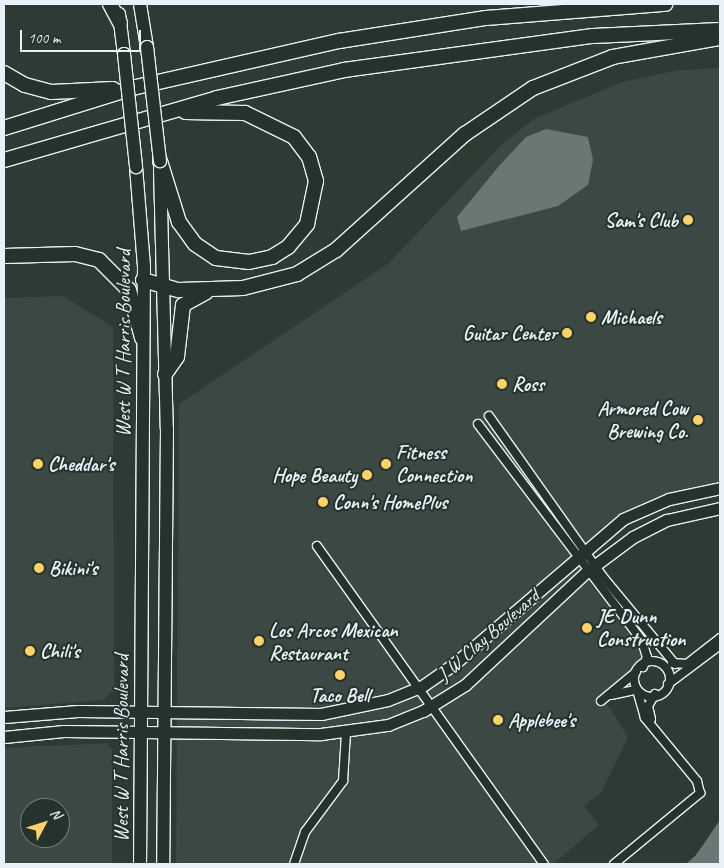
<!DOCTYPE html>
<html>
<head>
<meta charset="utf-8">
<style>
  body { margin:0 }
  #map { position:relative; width:724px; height:868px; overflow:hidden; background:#2e3b35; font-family:Caveat,sans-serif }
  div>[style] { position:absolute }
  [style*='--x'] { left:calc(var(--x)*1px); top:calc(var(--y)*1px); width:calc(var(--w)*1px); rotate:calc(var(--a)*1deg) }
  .built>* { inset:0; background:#3b4843 }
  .water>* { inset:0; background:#6b7775 }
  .roads { filter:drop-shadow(1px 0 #e8f1f8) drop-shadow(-1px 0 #e8f1f8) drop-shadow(0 1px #e8f1f8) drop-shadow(0 -1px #e8f1f8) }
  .street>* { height:8px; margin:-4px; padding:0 4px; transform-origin:4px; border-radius:4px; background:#26332d }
  .street>.ring { margin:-4px; padding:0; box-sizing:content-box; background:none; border:8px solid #26332d; border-radius:50% }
  .secondary>* { height:11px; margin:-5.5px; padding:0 5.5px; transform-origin:5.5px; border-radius:5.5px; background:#26332d }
  .primary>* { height:12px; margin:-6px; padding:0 6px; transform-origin:6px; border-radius:6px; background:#26332d }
  .highway>* { height:14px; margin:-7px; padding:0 7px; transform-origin:7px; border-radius:7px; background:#26332d }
  .bridges { filter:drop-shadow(1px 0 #e8f1f8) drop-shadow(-1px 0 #e8f1f8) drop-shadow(0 1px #e8f1f8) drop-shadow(0 -1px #e8f1f8) }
  .primary-bridge>* { height:12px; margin:-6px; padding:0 6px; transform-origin:6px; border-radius:6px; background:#26332d }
  .dots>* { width:14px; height:14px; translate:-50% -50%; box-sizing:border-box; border:2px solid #26332d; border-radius:50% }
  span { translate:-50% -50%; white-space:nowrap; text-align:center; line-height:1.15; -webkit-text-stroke:4px #26332d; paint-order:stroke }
  .poi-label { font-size:20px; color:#e8f1f8; font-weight:700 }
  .right { translate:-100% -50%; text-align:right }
  .left { translate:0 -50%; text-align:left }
  .street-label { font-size:20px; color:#e8f1f8 }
  .frame { position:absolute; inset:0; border:5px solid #e8f1f8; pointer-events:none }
  .north { position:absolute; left:20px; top:798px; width:50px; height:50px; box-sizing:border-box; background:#26332d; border:1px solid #747f7e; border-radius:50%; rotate:50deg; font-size:14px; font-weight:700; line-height:20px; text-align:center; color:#e8f1f8 }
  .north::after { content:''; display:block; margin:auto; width:18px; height:22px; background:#ffd166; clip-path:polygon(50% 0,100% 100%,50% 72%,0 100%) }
  .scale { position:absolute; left:20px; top:30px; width:121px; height:22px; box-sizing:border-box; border:2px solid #e8f1f8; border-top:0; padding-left:6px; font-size:15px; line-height:18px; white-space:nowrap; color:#e8f1f8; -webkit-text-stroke:4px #26332d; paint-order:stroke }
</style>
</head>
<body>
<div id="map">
  <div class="built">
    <div style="clip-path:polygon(720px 68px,720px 484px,650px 501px,604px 528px,570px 556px,643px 652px,636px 671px,602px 696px,628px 737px,601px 793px,584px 806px,599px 825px,553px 864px,176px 864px,179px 404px,389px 263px,500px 146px,534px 119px,622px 82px,679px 70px)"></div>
    <div style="clip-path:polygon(63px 296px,113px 327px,114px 690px,103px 700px,4px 708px,4px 298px)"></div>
    <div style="clip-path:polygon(evenodd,106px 743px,112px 749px,112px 864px,4px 864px,4px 748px,106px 743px,30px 808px,60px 808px,60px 838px,30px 838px,30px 808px)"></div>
  </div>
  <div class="water">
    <div style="clip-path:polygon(546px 129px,588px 137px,593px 160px,588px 185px,558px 206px,461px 231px,457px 217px,499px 166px,526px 137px)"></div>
    <div style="clip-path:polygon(720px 820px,720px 864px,686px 864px,696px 855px)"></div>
  </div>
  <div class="roads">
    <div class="street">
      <div style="--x:489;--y:416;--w:197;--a:54.7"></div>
      <div style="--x:603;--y:577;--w:113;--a:50.4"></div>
      <div style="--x:478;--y:424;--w:272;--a:52.9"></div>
      <div style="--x:642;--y:641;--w:17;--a:73"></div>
      <div style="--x:647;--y:657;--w:11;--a:112"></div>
      <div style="--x:317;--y:546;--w:391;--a:54.5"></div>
      <div class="ring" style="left:634px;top:661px;width:28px;height:28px"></div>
      <div style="--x:672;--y:663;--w:15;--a:4"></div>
      <div style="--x:687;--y:664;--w:42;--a:-38.2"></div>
      <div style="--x:668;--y:684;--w:65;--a:-36.9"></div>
      <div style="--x:611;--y:695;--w:25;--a:-12"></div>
      <div style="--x:601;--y:701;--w:45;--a:-39.6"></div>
      <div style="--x:651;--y:719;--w:13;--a:-103"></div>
      <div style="--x:648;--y:706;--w:14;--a:-60"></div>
      <div style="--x:294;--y:864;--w:34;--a:-71"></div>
      <div style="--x:305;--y:832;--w:64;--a:-53.3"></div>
      <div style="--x:343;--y:781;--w:48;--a:-86.4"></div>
      <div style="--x:614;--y:864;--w:112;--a:-39.5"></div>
      <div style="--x:700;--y:793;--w:12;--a:-104"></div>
      <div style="--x:697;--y:781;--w:82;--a:-129.5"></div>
      <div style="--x:645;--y:718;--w:25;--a:-106"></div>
    </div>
    <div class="secondary">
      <div style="--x:4;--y:717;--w:74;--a:-4.6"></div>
      <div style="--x:78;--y:711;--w:243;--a:0.7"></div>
      <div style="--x:321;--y:714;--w:68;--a:-11.8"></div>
      <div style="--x:388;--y:700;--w:35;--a:-22"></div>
      <div style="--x:421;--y:687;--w:40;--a:-34.9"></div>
      <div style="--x:454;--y:664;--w:223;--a:-40.6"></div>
      <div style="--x:623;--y:519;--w:50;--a:-23.5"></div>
      <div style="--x:669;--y:499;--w:52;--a:-12.2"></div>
      <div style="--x:4;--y:737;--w:60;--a:-5.7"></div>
      <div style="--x:64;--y:731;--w:257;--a:0.7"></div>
      <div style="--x:321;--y:734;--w:68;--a:-7.7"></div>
      <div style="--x:388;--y:725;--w:38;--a:-22"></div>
      <div style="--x:423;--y:711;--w:49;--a:-31.8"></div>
      <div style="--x:465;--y:685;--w:166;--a:-43"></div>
      <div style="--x:586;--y:572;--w:59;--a:-36.7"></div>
      <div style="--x:633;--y:537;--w:38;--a:-27"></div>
      <div style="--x:667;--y:520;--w:54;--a:-12.8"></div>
    </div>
    <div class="primary">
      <div style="--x:140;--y:4;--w:44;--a:80.8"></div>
      <div style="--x:119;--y:14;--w:40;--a:82.9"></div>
      <div style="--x:136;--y:167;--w:99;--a:85.4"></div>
      <div style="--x:144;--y:266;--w:598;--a:90.38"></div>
      <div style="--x:160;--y:169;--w:260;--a:88.5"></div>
      <div style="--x:167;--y:429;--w:435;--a:90.5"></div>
    </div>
    <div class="highway">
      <div style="--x:110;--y:4;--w:21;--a:62"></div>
      <div style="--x:4;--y:73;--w:24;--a:30"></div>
      <div style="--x:25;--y:85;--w:27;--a:15"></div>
      <div style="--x:51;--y:92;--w:62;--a:-2.8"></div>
      <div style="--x:4;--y:128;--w:138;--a:-17.3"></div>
      <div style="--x:136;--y:87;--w:208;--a:-12.8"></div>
      <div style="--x:339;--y:41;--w:149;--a:-8.9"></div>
      <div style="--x:486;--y:18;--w:180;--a:-4.5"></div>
      <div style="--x:4;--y:160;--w:222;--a:-16.2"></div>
      <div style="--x:217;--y:98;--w:130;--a:-12.4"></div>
      <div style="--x:344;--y:70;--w:251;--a:-7.8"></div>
      <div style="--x:593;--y:36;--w:127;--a:-2.7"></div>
      <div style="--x:160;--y:161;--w:64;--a:72.7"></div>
      <div style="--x:179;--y:222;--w:27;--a:54"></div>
      <div style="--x:195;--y:244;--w:25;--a:34"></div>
      <div style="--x:216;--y:258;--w:33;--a:7"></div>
      <div style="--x:249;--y:262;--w:24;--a:-12"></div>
      <div style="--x:272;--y:257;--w:19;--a:-32"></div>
      <div style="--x:288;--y:247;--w:30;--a:-50"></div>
      <div style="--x:307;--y:224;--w:44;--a:-78.2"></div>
      <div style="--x:316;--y:181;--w:25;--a:-106"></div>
      <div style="--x:309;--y:157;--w:25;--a:-127"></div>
      <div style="--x:294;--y:137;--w:55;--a:-153.9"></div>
      <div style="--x:245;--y:113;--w:60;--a:-179"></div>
      <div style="--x:4;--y:256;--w:71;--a:-1.6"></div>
      <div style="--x:75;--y:254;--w:25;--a:14"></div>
      <div style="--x:99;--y:260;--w:42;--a:45"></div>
      <div style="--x:129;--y:290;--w:50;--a:74.8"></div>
      <div style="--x:143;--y:280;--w:37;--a:16"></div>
      <div style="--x:179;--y:290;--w:64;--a:-1.8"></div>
      <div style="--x:243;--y:288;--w:56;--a:-14.5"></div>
      <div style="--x:297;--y:274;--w:46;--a:-31.6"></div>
      <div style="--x:336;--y:250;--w:173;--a:-42"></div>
      <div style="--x:465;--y:134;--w:82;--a:-34.1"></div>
      <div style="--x:533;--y:88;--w:86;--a:-21.2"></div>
      <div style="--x:613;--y:57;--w:109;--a:-10.1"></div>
      <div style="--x:165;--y:374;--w:21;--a:-55"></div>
      <div style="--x:177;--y:357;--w:52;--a:-83.4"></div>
      <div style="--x:183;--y:305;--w:26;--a:-29"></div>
    </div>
  </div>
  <div class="bridges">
    <div class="primary-bridge">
      <div style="--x:147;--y:47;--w:115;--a:83.5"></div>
      <div style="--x:124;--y:54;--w:114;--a:83.9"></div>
    </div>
  </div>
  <div class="dots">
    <div style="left:688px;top:220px;background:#ffd166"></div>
    <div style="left:591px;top:317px;background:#ffd166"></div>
    <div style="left:567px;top:333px;background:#ffd166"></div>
    <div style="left:502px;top:384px;background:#ffd166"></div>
    <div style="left:698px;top:420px;background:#ffd166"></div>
    <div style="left:38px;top:464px;background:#ffd166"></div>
    <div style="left:386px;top:464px;background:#ffd166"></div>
    <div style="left:367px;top:475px;background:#ffd166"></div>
    <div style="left:323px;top:502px;background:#ffd166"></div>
    <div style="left:39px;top:568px;background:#ffd166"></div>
    <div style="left:587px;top:628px;background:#ffd166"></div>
    <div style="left:259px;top:641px;background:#ffd166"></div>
    <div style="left:30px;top:651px;background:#ffd166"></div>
    <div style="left:340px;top:675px;background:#ffd166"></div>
    <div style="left:498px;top:720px;background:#ffd166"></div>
  </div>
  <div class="poi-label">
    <span class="right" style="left:678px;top:220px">Sam's Club</span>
    <span class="left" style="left:601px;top:317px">Michaels</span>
    <span class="right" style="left:557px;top:333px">Guitar Center</span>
    <span class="left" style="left:512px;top:384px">Ross</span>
    <span class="right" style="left:688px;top:420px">Armored Cow<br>Brewing Co.</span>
    <span class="left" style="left:396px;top:464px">Fitness<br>Connection</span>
    <span class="left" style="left:48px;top:464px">Cheddar's</span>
    <span class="right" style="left:357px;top:475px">Hope Beauty</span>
    <span class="left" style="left:333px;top:502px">Conn's HomePlus</span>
    <span class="left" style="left:49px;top:568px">Bikini's</span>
    <span class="left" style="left:597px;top:628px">JE Dunn<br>Construction</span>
    <span class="left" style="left:269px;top:642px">Los Arcos Mexican<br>Restaurant</span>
    <span class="left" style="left:40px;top:651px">Chili's</span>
    <span style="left:340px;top:695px">Taco Bell</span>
    <span class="left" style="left:508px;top:720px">Applebee's</span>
  </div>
  <div class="street-label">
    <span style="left:123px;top:343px;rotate:-90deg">West W T Harris Boulevard</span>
    <span style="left:488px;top:635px;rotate:-41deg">J W Clay Boulevard</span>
    <span style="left:121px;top:748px;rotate:-90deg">West W T Harris Boulevard</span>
  </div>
  <div class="frame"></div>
  <div class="north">N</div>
  <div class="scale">100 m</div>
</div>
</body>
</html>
